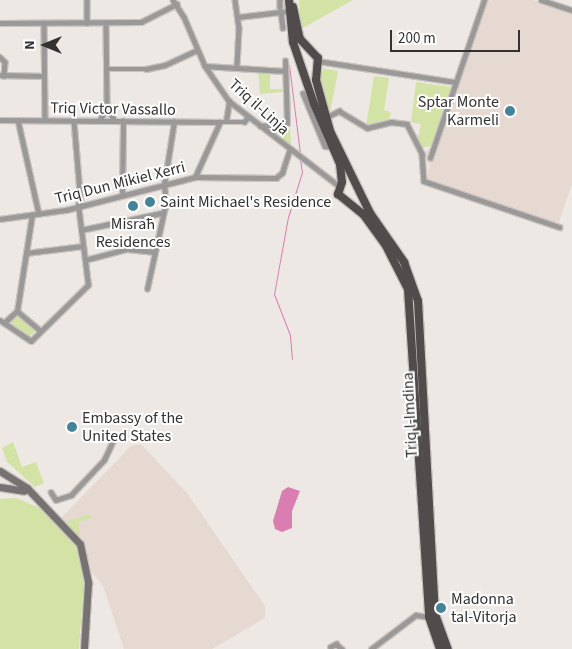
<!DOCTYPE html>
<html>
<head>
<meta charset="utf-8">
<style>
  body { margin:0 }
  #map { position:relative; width:572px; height:649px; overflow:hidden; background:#eee8e4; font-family:"Source Sans 3",sans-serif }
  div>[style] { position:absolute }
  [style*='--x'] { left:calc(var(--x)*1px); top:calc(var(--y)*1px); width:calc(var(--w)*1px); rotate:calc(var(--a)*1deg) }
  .built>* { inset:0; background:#e6d9d1 }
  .green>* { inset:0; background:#d2e3a5 }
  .water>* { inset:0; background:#da7eb1 }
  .stream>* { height:1px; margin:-0.5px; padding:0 0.5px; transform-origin:0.5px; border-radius:0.5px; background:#da7eb1 }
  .roads { filter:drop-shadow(1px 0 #c9c4c0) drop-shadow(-1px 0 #c9c4c0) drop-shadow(0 1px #c9c4c0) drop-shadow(0 -1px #c9c4c0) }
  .minor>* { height:4.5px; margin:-2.25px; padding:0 2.25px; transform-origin:2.25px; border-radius:2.25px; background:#9b9898 }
  .secondary>* { height:7px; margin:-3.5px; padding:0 3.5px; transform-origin:3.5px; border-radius:3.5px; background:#767272 }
  .trunk>* { height:8px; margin:-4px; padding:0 4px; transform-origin:4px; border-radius:4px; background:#514c4c }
  .dots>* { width:14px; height:14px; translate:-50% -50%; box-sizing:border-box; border:2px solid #fff; border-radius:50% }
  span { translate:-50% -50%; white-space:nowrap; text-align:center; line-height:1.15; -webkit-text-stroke:4px #fff; paint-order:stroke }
  .poi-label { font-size:16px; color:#343231 }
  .right { translate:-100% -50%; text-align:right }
  .left { translate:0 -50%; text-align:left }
  .street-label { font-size:16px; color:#343231 }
  .north { position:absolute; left:20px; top:20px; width:50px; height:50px; -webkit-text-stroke:4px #fff; paint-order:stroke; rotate:270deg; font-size:14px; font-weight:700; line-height:20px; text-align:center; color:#343231 }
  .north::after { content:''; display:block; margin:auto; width:18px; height:22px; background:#343231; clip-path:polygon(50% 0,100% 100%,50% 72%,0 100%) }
  .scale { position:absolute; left:390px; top:30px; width:130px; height:22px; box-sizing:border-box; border:2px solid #343231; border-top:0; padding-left:6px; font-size:15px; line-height:18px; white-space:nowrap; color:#343231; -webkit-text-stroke:4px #fff; paint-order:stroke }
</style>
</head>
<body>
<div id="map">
  <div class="built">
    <div style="clip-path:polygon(485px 0,534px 0,572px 12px,572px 184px,558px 225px,425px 180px,430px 165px,424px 157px,425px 153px,428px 149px,434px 150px)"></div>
    <div style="clip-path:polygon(141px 444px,187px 493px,265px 606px,265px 618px,212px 649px,124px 649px,103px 586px,92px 573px,83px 543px,61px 518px,131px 446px)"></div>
  </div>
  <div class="green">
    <div style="clip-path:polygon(299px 0,353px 0,301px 29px)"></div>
    <div style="clip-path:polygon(323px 68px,338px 71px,330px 113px,324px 100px,321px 78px)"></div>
    <div style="clip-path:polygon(258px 71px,270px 72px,270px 89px,283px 89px,283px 92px,260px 94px)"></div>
    <div style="clip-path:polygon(374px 76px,389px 78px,384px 110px,391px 112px,389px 119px,366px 126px)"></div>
    <div style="clip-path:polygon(416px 82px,451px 87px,431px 146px,420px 148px,414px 136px,419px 135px,421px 124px,411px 122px)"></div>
    <div style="clip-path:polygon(290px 125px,291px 147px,269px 128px)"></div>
    <div style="clip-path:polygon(17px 315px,36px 330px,30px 336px,10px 323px)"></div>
    <div style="clip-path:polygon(13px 442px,22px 467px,36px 462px,44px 483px,35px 487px,7px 462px,2px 448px)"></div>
    <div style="clip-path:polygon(16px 498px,40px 508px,72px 540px,80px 555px,84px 583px,79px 649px,0 649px,0 499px)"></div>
    <div style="clip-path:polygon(89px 514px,92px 518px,78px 522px,81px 540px,66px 522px)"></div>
  </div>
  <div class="water">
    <div style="clip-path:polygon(288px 487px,300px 491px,292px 511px,292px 528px,282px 532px,275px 529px,273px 521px,282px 491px)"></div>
  </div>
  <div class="stream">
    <div style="--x:289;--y:65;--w:89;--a:82.9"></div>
    <div style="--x:292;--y:359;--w:24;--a:-95"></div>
    <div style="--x:290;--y:335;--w:44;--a:-111.3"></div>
    <div style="--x:274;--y:294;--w:78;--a:-79.7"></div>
    <div style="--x:288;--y:217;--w:47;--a:-72.7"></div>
    <div style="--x:302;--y:172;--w:13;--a:-99"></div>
  </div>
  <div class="roads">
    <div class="minor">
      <div style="--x:87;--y:0;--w:23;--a:90"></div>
      <div style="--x:173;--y:0;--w:20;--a:57"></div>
      <div style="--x:184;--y:17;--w:53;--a:66.8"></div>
      <div style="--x:205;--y:66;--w:42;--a:55.6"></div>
      <div style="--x:229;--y:101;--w:139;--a:37.7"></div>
      <div style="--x:235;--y:0;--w:28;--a:82"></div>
      <div style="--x:239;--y:28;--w:39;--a:93"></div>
      <div style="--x:280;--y:0;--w:7;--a:90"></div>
      <div style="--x:541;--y:0;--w:33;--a:18"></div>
      <div style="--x:281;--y:12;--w:16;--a:83"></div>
      <div style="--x:238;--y:17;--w:51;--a:-6.7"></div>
      <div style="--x:0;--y:23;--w:141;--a:-0.4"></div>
      <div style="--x:141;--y:22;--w:40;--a:-26.6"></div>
      <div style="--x:44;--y:23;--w:97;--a:89.4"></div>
      <div style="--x:106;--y:23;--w:85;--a:89.3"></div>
      <div style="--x:107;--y:108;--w:15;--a:58"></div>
      <div style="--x:0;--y:57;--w:7;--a:45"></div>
      <div style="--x:5;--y:62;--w:14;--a:94"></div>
      <div style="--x:318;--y:61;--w:139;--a:8.7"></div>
      <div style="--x:205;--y:66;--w:80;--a:3.6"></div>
      <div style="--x:107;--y:69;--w:39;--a:0"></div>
      <div style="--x:146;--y:69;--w:19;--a:-12"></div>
      <div style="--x:165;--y:65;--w:35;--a:-25"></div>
      <div style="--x:0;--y:75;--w:44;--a:1.3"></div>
      <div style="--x:303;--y:93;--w:57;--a:67.5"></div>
      <div style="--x:325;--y:146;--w:6;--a:9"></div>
      <div style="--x:325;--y:118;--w:16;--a:-27"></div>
      <div style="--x:339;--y:111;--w:33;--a:31"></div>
      <div style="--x:367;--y:128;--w:25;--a:-14"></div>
      <div style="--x:391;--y:122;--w:16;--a:7"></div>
      <div style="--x:407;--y:124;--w:34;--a:63"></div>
      <div style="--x:422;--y:154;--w:27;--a:86"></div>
      <div style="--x:424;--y:181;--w:143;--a:18.8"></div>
      <div style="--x:0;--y:120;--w:220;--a:0.5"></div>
      <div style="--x:220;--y:122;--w:24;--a:0"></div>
      <div style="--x:244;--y:122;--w:6;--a:-51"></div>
      <div style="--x:18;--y:120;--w:96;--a:77.4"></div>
      <div style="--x:74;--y:121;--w:83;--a:85.2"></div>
      <div style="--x:99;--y:121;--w:15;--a:-58"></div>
      <div style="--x:226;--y:121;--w:20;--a:-81"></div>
      <div style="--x:260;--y:126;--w:27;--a:-6"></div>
      <div style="--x:287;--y:123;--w:62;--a:-91.8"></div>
      <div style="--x:430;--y:158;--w:167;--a:-71.1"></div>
      <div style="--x:195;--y:177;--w:60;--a:-65.6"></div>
      <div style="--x:122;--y:195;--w:74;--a:-89.2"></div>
      <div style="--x:0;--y:219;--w:67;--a:-7.8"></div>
      <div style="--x:66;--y:210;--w:133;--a:-14.3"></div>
      <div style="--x:195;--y:177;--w:81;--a:0.7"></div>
      <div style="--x:276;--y:178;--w:8;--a:-40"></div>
      <div style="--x:282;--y:173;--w:23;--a:-72"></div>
      <div style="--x:81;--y:230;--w:83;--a:-11.9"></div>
      <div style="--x:26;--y:253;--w:57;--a:-7"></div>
      <div style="--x:85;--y:260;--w:43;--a:-14.7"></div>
      <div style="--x:127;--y:249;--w:28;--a:6"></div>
      <div style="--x:147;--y:289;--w:89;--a:-77.7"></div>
      <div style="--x:166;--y:202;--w:17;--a:-97"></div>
      <div style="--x:164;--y:185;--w:64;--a:-81"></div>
      <div style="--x:17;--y:311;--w:31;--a:40"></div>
      <div style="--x:0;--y:320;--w:37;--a:34"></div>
      <div style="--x:31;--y:341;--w:80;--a:-44.5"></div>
      <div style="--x:88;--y:285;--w:81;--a:-97.1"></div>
      <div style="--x:4;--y:323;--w:18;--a:-43"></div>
      <div style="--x:17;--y:311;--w:97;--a:-81.1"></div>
      <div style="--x:51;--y:492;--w:9;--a:58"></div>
      <div style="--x:56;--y:500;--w:16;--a:-18"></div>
      <div style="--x:71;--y:495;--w:48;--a:-46.7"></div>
      <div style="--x:104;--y:460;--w:21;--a:-65"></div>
      <div style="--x:330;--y:647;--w:7;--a:-27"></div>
      <div style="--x:336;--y:644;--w:8;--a:40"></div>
      <div style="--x:371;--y:649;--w:56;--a:-37.1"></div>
      <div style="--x:416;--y:615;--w:13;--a:9"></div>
    </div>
    <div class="secondary">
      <div style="--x:0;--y:471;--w:32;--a:32"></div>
      <div style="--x:27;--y:488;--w:77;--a:46.6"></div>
      <div style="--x:80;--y:544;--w:40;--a:78"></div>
      <div style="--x:88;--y:583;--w:66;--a:93.5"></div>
      <div style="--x:0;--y:487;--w:24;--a:9"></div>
    </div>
    <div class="trunk">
      <div style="--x:289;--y:0;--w:42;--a:84.6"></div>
      <div style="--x:293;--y:42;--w:65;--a:71.3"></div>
      <div style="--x:314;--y:104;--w:65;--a:66.6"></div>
      <div style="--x:340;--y:164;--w:18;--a:84"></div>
      <div style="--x:342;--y:182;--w:13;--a:108"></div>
      <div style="--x:338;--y:194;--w:32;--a:39"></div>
      <div style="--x:363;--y:214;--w:37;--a:54"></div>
      <div style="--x:385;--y:244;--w:51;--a:62.9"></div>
      <div style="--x:408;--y:289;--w:329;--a:86.3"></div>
      <div style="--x:429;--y:617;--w:34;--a:71"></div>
      <div style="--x:293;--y:7;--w:33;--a:78"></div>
      <div style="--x:300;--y:39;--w:26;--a:47"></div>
      <div style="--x:318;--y:58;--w:22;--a:95"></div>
      <div style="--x:316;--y:80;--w:53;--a:74.6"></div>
      <div style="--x:330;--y:131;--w:91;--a:64"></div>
      <div style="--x:370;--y:213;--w:60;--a:55.2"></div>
      <div style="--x:404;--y:262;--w:41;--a:70.3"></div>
      <div style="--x:418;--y:301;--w:313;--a:86.9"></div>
      <div style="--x:435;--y:614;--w:37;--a:70"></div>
    </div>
  </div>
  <div class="dots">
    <div style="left:510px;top:111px;background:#458498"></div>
    <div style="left:150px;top:202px;background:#458498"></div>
    <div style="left:133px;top:206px;background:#458498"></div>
    <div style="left:72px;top:427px;background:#458498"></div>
    <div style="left:441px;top:608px;background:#458498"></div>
  </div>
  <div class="poi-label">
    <span class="right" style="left:499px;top:111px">Sptar Monte<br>Karmeli</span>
    <span class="left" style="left:160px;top:202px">Saint Michael's Residence</span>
    <span style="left:133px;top:233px">Misraħ<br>Residences</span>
    <span class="left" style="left:82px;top:427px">Embassy of the<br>United States</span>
    <span class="left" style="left:451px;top:608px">Madonna<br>tal-Vitorja</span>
  </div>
  <div class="street-label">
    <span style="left:259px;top:107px;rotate:42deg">Triq il-Linja</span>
    <span style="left:113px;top:109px;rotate:1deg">Triq Victor Vassallo</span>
    <span style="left:120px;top:183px;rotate:-14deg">Triq Dun Mikiel Xerri</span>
    <span style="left:410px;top:415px;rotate:-93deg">Triq l-Imdina</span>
  </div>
  <div class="north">N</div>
  <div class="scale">200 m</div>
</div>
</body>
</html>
